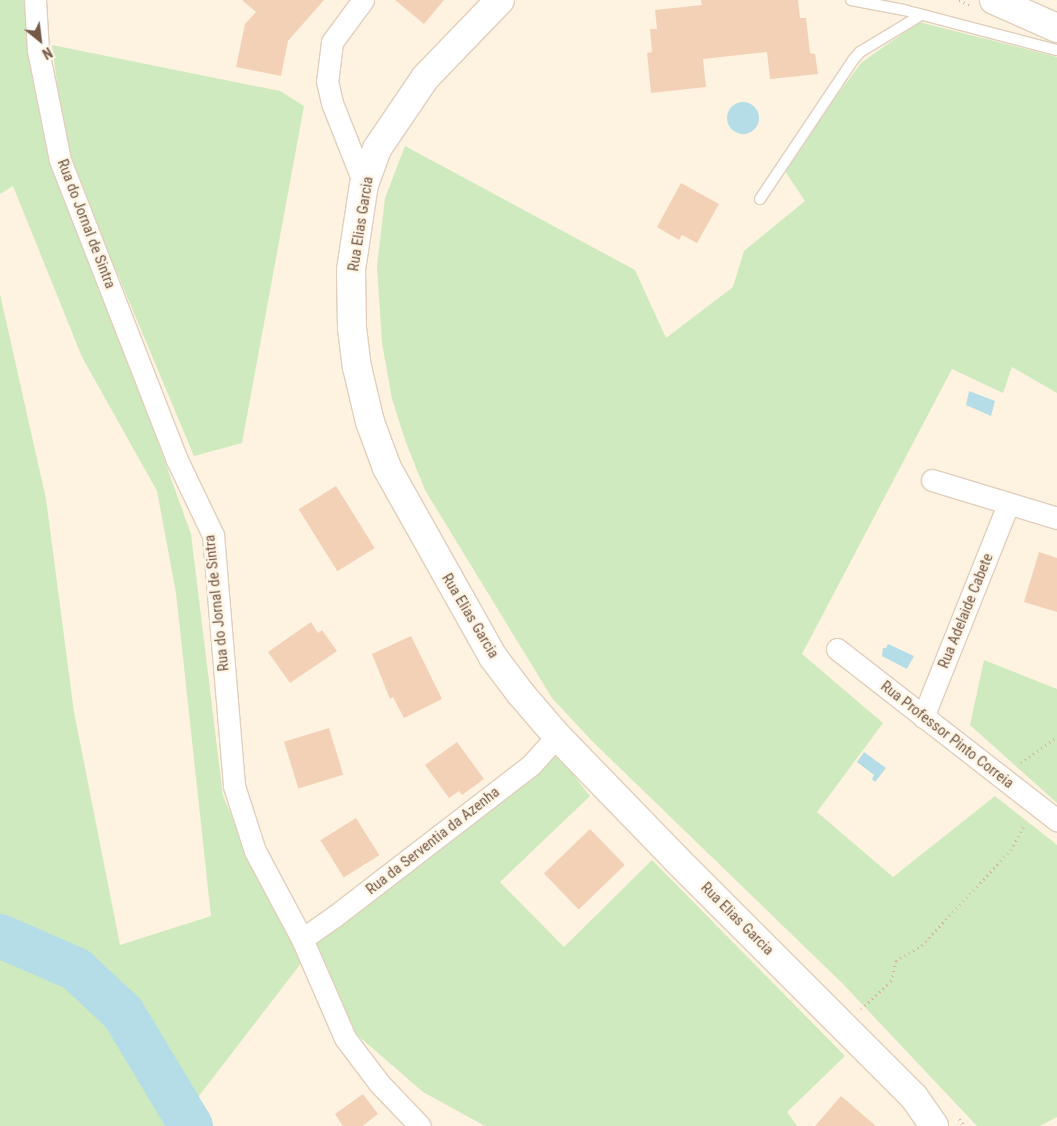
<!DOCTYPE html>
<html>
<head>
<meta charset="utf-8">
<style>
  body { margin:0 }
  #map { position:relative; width:1057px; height:1126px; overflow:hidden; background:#fdf3e0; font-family:"Roboto Condensed",sans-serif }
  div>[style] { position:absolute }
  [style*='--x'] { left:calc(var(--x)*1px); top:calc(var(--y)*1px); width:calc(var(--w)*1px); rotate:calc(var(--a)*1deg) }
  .green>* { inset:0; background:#cfeabf }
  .water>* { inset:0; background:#b4dde7 }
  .round { border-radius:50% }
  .river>* { height:44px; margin:-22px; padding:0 22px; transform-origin:22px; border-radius:22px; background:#b4dde7 }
  .building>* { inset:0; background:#f3d1b7; transform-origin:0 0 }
  .path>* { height:3px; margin-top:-1.5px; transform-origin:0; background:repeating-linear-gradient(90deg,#d8b49a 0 1px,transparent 0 5px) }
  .roads { filter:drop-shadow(1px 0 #e1cfbc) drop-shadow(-1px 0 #e1cfbc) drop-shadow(0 1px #e1cfbc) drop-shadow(0 -1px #e1cfbc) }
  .lane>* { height:10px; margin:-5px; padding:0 5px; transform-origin:5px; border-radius:5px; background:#fff }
  .street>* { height:21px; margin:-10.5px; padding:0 10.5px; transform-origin:10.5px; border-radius:10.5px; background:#fff }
  .secondary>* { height:28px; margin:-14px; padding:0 14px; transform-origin:14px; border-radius:14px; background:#fff }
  span { translate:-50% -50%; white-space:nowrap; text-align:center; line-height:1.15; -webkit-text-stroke:5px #fff6e7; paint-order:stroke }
  .street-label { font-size:15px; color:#745947 }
  .north { position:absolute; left:15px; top:15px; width:50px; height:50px; -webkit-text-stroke:4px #fff6e7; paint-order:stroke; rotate:151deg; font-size:14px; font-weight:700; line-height:20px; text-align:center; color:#745947 }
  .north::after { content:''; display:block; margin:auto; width:18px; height:22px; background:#745947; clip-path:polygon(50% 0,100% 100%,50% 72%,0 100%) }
</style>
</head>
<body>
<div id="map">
  <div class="green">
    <div style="clip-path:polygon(0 0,27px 0,30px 41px,139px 390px,191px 534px,223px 796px,260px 882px,302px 962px,192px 1105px,207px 1126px,0 1126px,0 294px,46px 499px,74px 712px,120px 945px,211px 916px,176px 593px,157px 491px,82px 357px,13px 186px,0 194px)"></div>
    <div style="clip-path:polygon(919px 22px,1057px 57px,1057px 393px,1012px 367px,1003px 393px,952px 369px,802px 654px,883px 723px,817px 812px,893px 877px,995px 796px,1057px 845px,1057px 1117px,1040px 1126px,977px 1126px,843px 984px,592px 741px,552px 698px,425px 490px,406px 443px,392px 399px,382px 343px,377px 266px,385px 198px,405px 146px,635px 270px,666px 338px,733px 287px,744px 251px,805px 201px,783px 168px,861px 63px)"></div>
    <div style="clip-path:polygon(52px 45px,280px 91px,304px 106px,242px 443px,194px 456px,66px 151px)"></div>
    <div style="clip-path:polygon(984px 660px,1057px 689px,1057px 803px,970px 725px)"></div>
    <div style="clip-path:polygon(556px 753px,590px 796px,500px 882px,564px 947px,652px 860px,845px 1056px,787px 1112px,797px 1126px,485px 1126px,423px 1092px,356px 1034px,316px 944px)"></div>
  </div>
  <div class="water">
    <div class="round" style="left:727px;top:102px;width:32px;height:32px"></div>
    <div style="clip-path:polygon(969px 391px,995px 401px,991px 416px,966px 405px)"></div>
    <div style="clip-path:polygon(888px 644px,914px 656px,907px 669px,882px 656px,883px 648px,886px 648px)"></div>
    <div style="clip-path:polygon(864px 752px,886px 768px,875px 782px,872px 779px,874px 775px,857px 762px)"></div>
  </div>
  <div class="river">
    <div style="--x:0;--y:936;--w:83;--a:23.5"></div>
    <div style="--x:76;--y:969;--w:64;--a:43.1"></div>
    <div style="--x:123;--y:1013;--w:132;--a:59"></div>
  </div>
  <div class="building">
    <div style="clip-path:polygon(242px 0,324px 0,288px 41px,281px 76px,236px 67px,245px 24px,256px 12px)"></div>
    <div style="clip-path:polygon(395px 0,444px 0,424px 24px)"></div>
    <div style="clip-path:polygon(701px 0,798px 0,800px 18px,806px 18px,810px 53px,815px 54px,818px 74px,770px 79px,767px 52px,703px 59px,706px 87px,651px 93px,647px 53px,652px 52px,650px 29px,657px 29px,655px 10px,702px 5px)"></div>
    <div style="clip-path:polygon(681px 183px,719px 204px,697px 243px,682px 235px,679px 240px,657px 227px)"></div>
    <div style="left:336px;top:486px;width:73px;height:44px;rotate:58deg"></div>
    <div style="clip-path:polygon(1039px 552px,1057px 558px,1057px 612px,1024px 602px)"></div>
    <div style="clip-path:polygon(311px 622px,318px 633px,322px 630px,337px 651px,290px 683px,268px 652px)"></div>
    <div style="clip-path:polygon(411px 636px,442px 699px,404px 718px,393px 697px,390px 699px,372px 654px)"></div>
    <div style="left:329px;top:728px;width:49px;height:47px;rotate:73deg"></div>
    <div style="clip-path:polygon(457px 742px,484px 779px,462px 795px,459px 791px,449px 798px,425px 765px)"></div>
    <div style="left:356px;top:818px;width:44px;height:42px;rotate:58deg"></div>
    <div style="left:590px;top:829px;width:50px;height:64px;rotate:46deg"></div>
    <div style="clip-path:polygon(363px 1094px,378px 1114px,362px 1126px,343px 1126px,335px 1114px)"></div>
    <div style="clip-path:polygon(841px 1096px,876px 1126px,815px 1126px)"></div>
  </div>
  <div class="path">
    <div style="--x:959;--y:0;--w:12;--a:24"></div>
    <div style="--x:1021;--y:763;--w:44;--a:-35.8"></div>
    <div style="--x:861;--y:1009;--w:41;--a:-43"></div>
    <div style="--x:891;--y:981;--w:21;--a:-76"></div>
    <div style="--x:896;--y:961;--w:31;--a:-32"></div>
    <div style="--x:922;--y:945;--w:130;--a:-46.9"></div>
    <div style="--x:1011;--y:850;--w:30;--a:-62"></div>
    <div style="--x:959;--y:1119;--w:9;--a:49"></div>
  </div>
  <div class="roads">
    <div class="lane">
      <div style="--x:851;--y:0;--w:54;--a:10.7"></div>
      <div style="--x:904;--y:10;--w:158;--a:14.7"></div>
      <div style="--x:760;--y:199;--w:167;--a:-56.2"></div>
      <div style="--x:853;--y:60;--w:11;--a:-49"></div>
      <div style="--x:860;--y:52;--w:71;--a:-31.2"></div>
    </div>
    <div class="street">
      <div style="--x:35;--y:0;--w:50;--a:86.6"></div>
      <div style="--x:38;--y:50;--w:112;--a:78.7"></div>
      <div style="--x:60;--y:160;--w:322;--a:68.7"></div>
      <div style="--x:177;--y:460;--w:83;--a:64.4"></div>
      <div style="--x:213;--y:535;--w:252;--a:85.2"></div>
      <div style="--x:234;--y:786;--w:68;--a:72.1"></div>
      <div style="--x:255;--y:851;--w:100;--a:61.9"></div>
      <div style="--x:302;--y:939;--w:108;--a:66.5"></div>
      <div style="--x:345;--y:1038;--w:56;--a:52.9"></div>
      <div style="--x:379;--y:1083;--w:59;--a:46.4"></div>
      <div style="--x:363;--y:0;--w:52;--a:126.4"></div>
      <div style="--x:332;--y:42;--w:39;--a:97"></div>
      <div style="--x:327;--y:81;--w:23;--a:77"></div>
      <div style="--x:332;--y:103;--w:87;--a:68.4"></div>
      <div style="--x:932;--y:480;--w:131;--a:16.9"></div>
      <div style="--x:837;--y:649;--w:279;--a:37.9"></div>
      <div style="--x:923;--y:717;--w:228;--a:-68.2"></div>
      <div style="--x:302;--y:939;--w:40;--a:-34.9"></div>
      <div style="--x:335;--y:916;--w:247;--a:-37.6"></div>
      <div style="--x:531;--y:765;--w:39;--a:-48"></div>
    </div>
    <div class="secondary">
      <div style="--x:500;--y:0;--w:108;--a:133.9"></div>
      <div style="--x:425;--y:78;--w:86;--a:124.1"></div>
      <div style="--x:377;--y:149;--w:37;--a:110"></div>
      <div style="--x:364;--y:184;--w:87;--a:98.6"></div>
      <div style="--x:351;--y:270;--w:58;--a:89"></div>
      <div style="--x:352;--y:328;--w:39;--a:83"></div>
      <div style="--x:357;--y:367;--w:57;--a:76.7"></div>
      <div style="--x:370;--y:422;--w:49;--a:69.7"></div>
      <div style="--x:387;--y:468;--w:217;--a:60.7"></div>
      <div style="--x:493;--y:657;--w:46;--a:52.9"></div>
      <div style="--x:521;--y:694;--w:55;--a:49.4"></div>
      <div style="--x:557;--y:736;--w:173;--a:45.9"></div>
      <div style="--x:677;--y:860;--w:335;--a:45"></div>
      <div style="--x:914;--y:1097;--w:35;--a:55"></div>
      <div style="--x:994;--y:0;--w:69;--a:24"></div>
    </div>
  </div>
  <div class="street-label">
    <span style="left:86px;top:224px;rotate:69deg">Rua do Jornal de Sintra</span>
    <span style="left:361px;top:224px;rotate:-81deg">Rua Elias Garcia</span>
    <span style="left:217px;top:603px;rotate:-96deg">Rua do Jornal de Sintra</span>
    <span style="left:966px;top:611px;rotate:-68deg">Rua Adelaide Cabete</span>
    <span style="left:470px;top:616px;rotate:59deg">Rua Elias Garcia</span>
    <span style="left:947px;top:735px;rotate:38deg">Rua Professor Pinto Correia</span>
    <span style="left:433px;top:841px;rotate:-38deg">Rua da Serventia da Azenha</span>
    <span style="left:737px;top:919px;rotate:45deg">Rua Elias Garcia</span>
  </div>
  <div class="north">N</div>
</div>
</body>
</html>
